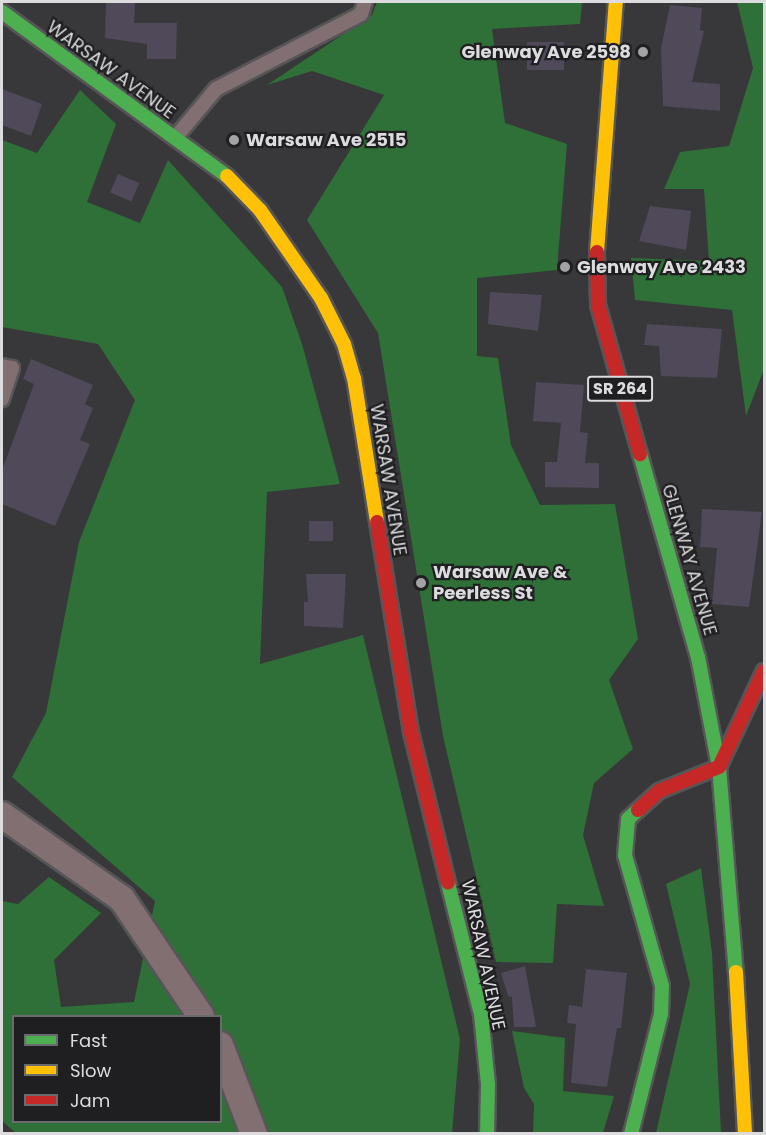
<!DOCTYPE html>
<html>
<head>
<meta charset="utf-8">
<style>
  body { margin:0 }
  #map { position:relative; width:766px; height:1135px; overflow:hidden; background:#38373a; font-family:Poppins,sans-serif }
  div>[style] { position:absolute }
  [style*='--x'] { left:calc(var(--x)*1px); top:calc(var(--y)*1px); width:calc(var(--w)*1px); rotate:calc(var(--a)*1deg) }
  .forest>* { inset:0; background:#2e7037 }
  .building>* { inset:0; background:#4f4959; transform-origin:0 0 }
  .roads { filter:drop-shadow(2px 0 #565557) drop-shadow(-2px 0 #565557) drop-shadow(0 2px #565557) drop-shadow(0 -2px #565557) }
  .lane>* { height:14px; margin:-7px; padding:0 7px; transform-origin:7px; border-radius:7px; background:#826f72 }
  .street>* { height:26px; margin:-13px; padding:0 13px; transform-origin:13px; border-radius:13px; background:#826f72 }
  .fast>* { height:14px; margin:-7px; padding:0 7px; transform-origin:7px; border-radius:7px; background:#4caf50 }
  .slow>* { height:14px; margin:-7px; padding:0 7px; transform-origin:7px; border-radius:7px; background:#ffc107 }
  .jam>* { height:14px; margin:-7px; padding:0 7px; transform-origin:7px; border-radius:7px; background:#c62828 }
  .dots>* { width:16px; height:16px; translate:-50% -50%; box-sizing:border-box; border:3px solid #1f1e20; border-radius:50% }
  span { translate:-50% -50%; white-space:nowrap; text-align:center; line-height:1.15; -webkit-text-stroke:4.5px #1f1e20; paint-order:stroke }
  .shield-label span { padding:2px 4px; background:#1f1e20; border:2px solid; border-radius:4px; -webkit-text-stroke-width:0 }
  .shield-label { font-size:16px; color:#dcdbde; font-weight:700 }
  .poi-label { font-size:18px; color:#dcdbde; font-weight:700 }
  .right { translate:-100% -50%; text-align:right }
  .left { translate:0 -50%; text-align:left }
  .street-label { font-size:18px; color:#dcdbde }
  .frame { position:absolute; inset:0; border:3px solid #dcdbde; pointer-events:none }
  .legend { position:absolute; left:12px; top:1015px; width:210px; height:108px; box-sizing:border-box; background:#1f1e20; border:2px solid #6b6a6c; margin:0; padding:8px 10px; list-style:none; font-size:18px; color:#dcdbde }
  .legend li { display:flex; align-items:center; gap:12px; height:30px }
  .legend b { width:30px; border:2px solid #6b6a6c }
</style>
</head>
<body>
<div id="map">
  <div class="forest">
    <div style="clip-path:polygon(377px 2px,582px 2px,580px 24px,492px 29px,505px 123px,567px 144px,557px 270px,477px 278px,477px 356px,498px 358px,511px 445px,540px 505px,615px 504px,638px 639px,609px 680px,633px 749px,594px 783px,583px 835px,604px 906px,557px 904px,553px 963px,496px 962px,443px 736px,378px 333px,307px 220px,384px 95px,312px 71px,267px 85px,372px 15px)"></div>
    <div style="clip-path:polygon(737px 2px,764px 2px,764px 369px,746px 416px,732px 310px,635px 300px,631px 258px,709px 261px,704px 189px,664px 189px,680px 152px,729px 146px,753px 68px)"></div>
    <div style="clip-path:polygon(evenodd,80px 90px,116px 124px,87px 202px,140px 223px,168px 160px,282px 287px,302px 344px,340px 484px,267px 492px,260px 664px,363px 635px,460px 1039px,452px 1133px,17px 1134px,2px 1121px,2px 901px,18px 904px,49px 877px,101px 913px,54px 960px,61px 1007px,134px 1002px,155px 901px,12px 777px,46px 713px,79px 542px,135px 400px,98px 344px,2px 327px,2px 140px,37px 153px,80px 90px,14px 1016px,220px 1016px,220px 1122px,14px 1122px,14px 1016px)"></div>
    <div style="clip-path:polygon(701px 868px,712px 953px,721px 1133px,656px 1133px,690px 984px,666px 884px)"></div>
    <div style="clip-path:polygon(512px 1031px,565px 1038px,563px 1091px,614px 1096px,603px 1133px,533px 1133px,534px 1104px,524px 1088px)"></div>
  </div>
  <div class="building">
    <div style="clip-path:polygon(106px 2px,135px 3px,134px 23px,177px 23px,176px 59px,147px 59px,147px 44px,105px 38px)"></div>
    <div style="clip-path:polygon(670px 5px,702px 8px,700px 30px,704px 31px,692px 82px,720px 84px,720px 111px,663px 106px,661px 48px)"></div>
    <div style="left:527px;top:42px;width:37px;height:28px"></div>
    <div style="clip-path:polygon(2px 89px,42px 104px,31px 136px,2px 125px)"></div>
    <div style="left:118px;top:174px;width:23px;height:20px;rotate:23deg"></div>
    <div style="clip-path:polygon(650px 206px,691px 211px,686px 250px,639px 241px)"></div>
    <div style="clip-path:polygon(490px 292px,542px 295px,538px 331px,488px 324px)"></div>
    <div style="clip-path:polygon(647px 324px,722px 329px,717px 378px,661px 376px,659px 346px,644px 345px)"></div>
    <div style="clip-path:polygon(31px 359px,93px 385px,85px 404px,93px 408px,80px 440px,90px 444px,55px 526px,2px 504px,2px 470px,34px 384px,23px 379px)"></div>
    <div style="clip-path:polygon(536px 382px,584px 385px,580px 432px,588px 433px,585px 463px,599px 463px,599px 488px,545px 487px,545px 462px,557px 462px,561px 423px,533px 421px)"></div>
    <div style="clip-path:polygon(702px 509px,762px 512px,749px 607px,712px 604px,717px 548px,700px 547px)"></div>
    <div style="left:309px;top:521px;width:24px;height:20px"></div>
    <div style="clip-path:polygon(306px 574px,346px 574px,343px 628px,304px 626px,304px 602px,308px 602px)"></div>
    <div style="clip-path:polygon(525px 966px,536px 1027px,514px 1027px,512px 997px,508px 996px,501px 973px)"></div>
    <div style="clip-path:polygon(586px 969px,627px 973px,621px 1028px,617px 1028px,607px 1087px,571px 1083px,576px 1024px,567px 1023px,569px 1005px,582px 1007px)"></div>
  </div>
  <div class="roads">
    <div class="lane">
      <div style="--x:175;--y:138;--w:64;--a:-50.1"></div>
      <div style="--x:216;--y:89;--w:163;--a:-27.3"></div>
      <div style="--x:361;--y:14;--w:13;--a:-72"></div>
      <div style="--x:2;--y:366;--w:10;--a:11"></div>
      <div style="--x:12;--y:368;--w:33;--a:108"></div>
    </div>
    <div class="street">
      <div style="--x:2;--y:815;--w:146;--a:35"></div>
      <div style="--x:122;--y:899;--w:141;--a:56"></div>
      <div style="--x:220;--y:1045;--w:95;--a:69.1"></div>
    </div>
    <div class="fast">
      <div style="--x:2;--y:12;--w:278;--a:36.1"></div>
      <div style="--x:640;--y:454;--w:211;--a:74.1"></div>
      <div style="--x:698;--y:657;--w:112;--a:79.2"></div>
      <div style="--x:719;--y:767;--w:206;--a:85.3"></div>
      <div style="--x:448;--y:883;--w:135;--a:75.9"></div>
      <div style="--x:481;--y:1014;--w:70;--a:84.3"></div>
      <div style="--x:488;--y:1084;--w:50;--a:91.1"></div>
      <div style="--x:631;--y:1134;--w:124;--a:-76"></div>
      <div style="--x:661;--y:1014;--w:28;--a:-88"></div>
      <div style="--x:662;--y:986;--w:136;--a:-105.8"></div>
      <div style="--x:625;--y:855;--w:36;--a:-85"></div>
      <div style="--x:628;--y:819;--w:13;--a:-42"></div>
    </div>
    <div class="slow">
      <div style="--x:227;--y:176;--w:47;--a:45.9"></div>
      <div style="--x:260;--y:210;--w:107;--a:55.3"></div>
      <div style="--x:321;--y:298;--w:51;--a:63.4"></div>
      <div style="--x:344;--y:344;--w:35;--a:74"></div>
      <div style="--x:354;--y:378;--w:146;--a:80.9"></div>
      <div style="--x:597;--y:252;--w:251;--a:-85.7"></div>
      <div style="--x:736;--y:972;--w:162;--a:86.8"></div>
    </div>
    <div class="jam">
      <div style="--x:597;--y:252;--w:53;--a:88.9"></div>
      <div style="--x:598;--y:305;--w:155;--a:74.3"></div>
      <div style="--x:377;--y:522;--w:213;--a:80.8"></div>
      <div style="--x:411;--y:732;--w:155;--a:76.2"></div>
      <div style="--x:638;--y:810;--w:28;--a:-42"></div>
      <div style="--x:659;--y:791;--w:65;--a:-21.8"></div>
      <div style="--x:719;--y:767;--w:106;--a:-64.9"></div>
    </div>
  </div>
  <div class="dots">
    <div style="left:643px;top:52px;background:#a3a2a5"></div>
    <div style="left:234px;top:140px;background:#a3a2a5"></div>
    <div style="left:565px;top:267px;background:#a3a2a5"></div>
    <div style="left:421px;top:583px;background:#a3a2a5"></div>
  </div>
  <div class="shield-label">
    <span style="left:620px;top:389px">SR 264</span>
  </div>
  <div class="poi-label">
    <span class="right" style="left:631px;top:52px">Glenway Ave 2598</span>
    <span class="left" style="left:246px;top:140px">Warsaw Ave 2515</span>
    <span class="left" style="left:577px;top:267px">Glenway Ave 2433</span>
    <span class="left" style="left:433px;top:583px">Warsaw Ave &amp;<br>Peerless St</span>
  </div>
  <div class="street-label">
    <span style="left:111px;top:70px;rotate:36deg">WARSAW AVENUE</span>
    <span style="left:388px;top:480px;rotate:81deg">WARSAW AVENUE</span>
    <span style="left:689px;top:560px;rotate:74deg">GLENWAY AVENUE</span>
    <span style="left:483px;top:955px;rotate:78deg">WARSAW AVENUE</span>
  </div>
  <div class="frame"></div>
  <ul class="legend">
  <li><b style="height:8px;background:#4caf50"></b>Fast</li>
  <li><b style="height:8px;background:#ffc107"></b>Slow</li>
  <li><b style="height:8px;background:#c62828"></b>Jam</li>
  </ul>
</div>
</body>
</html>
